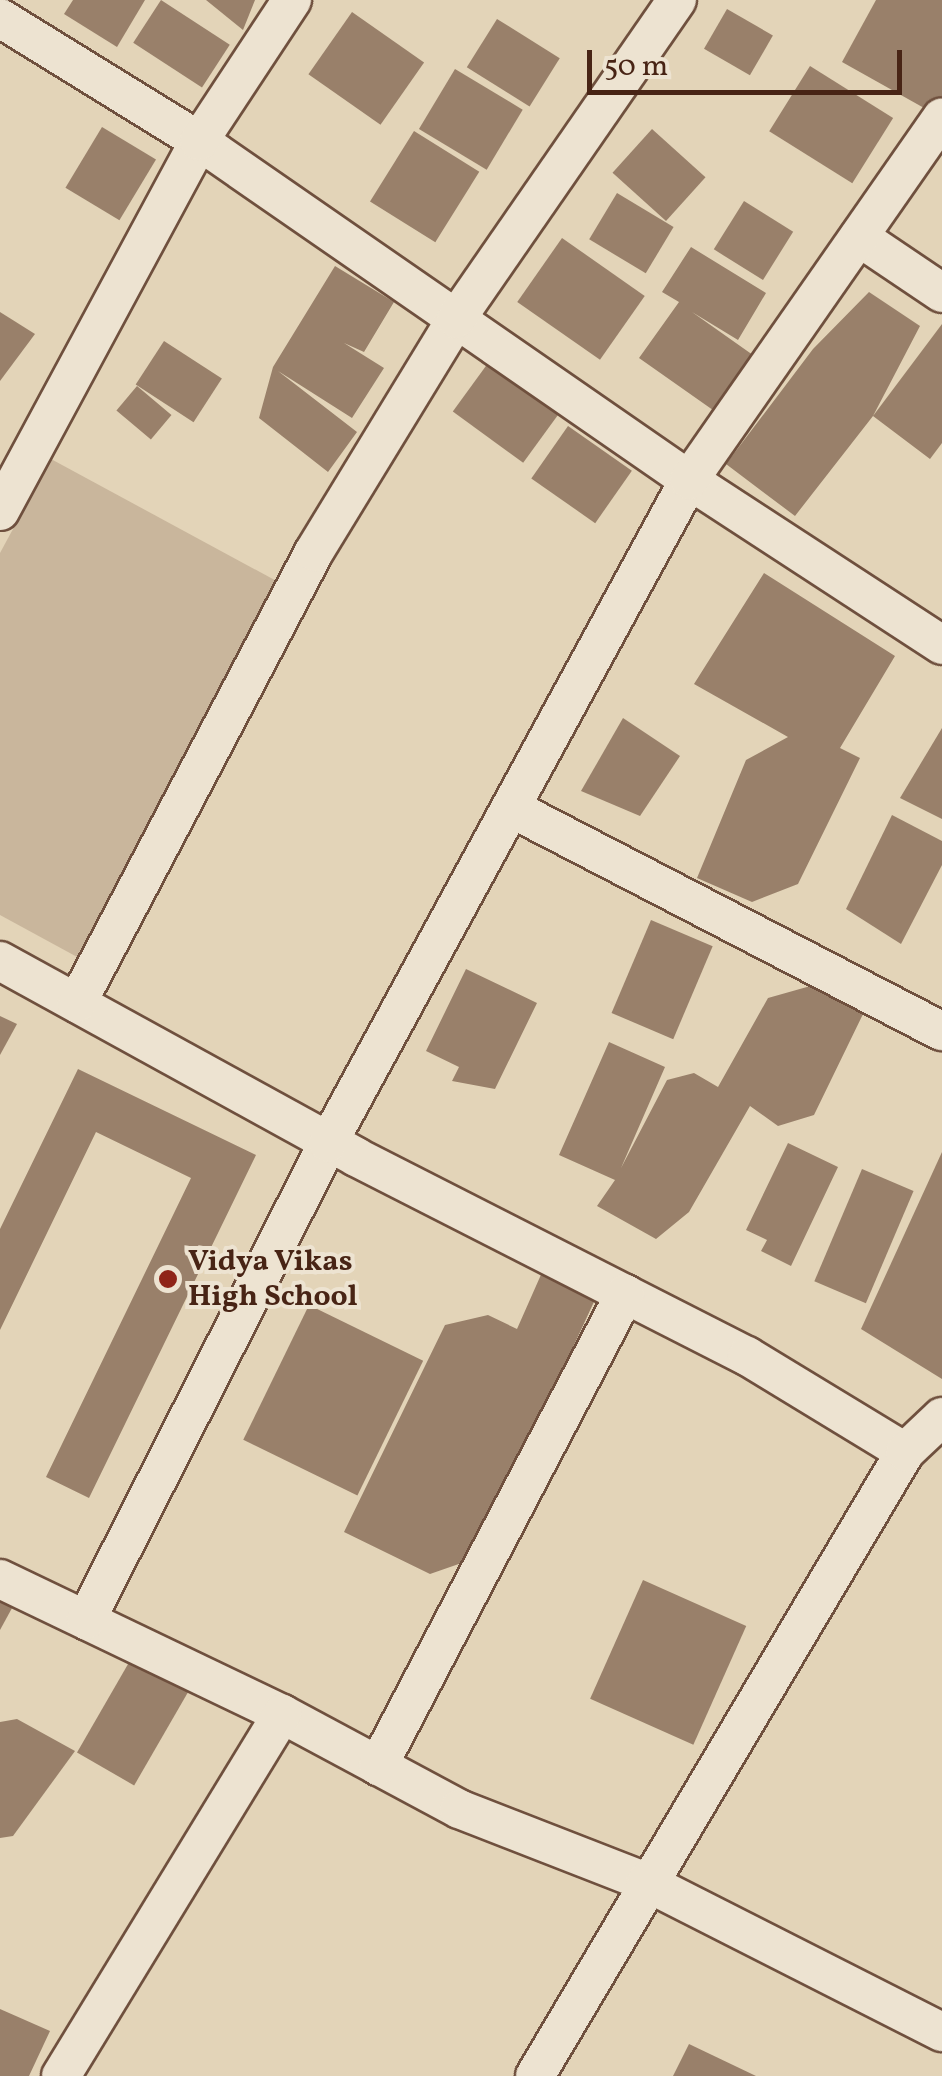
<!DOCTYPE html>
<html>
<head>
<meta charset="utf-8">
<style>
  body { margin:0 }
  #map { position:relative; width:942px; height:2076px; overflow:hidden; background:#e3d4b8; font-family:Vollkorn,serif }
  div>[style] { position:absolute }
  [style*='--x'] { left:calc(var(--x)*1px); top:calc(var(--y)*1px); width:calc(var(--w)*1px); rotate:calc(var(--a)*1deg) }
  .green>* { inset:0; background:#c9b69c }
  .building>* { inset:0; background:#99806a; transform-origin:0 0 }
  .roads { filter:drop-shadow(2px 0 #6f503e) drop-shadow(-2px 0 #6f503e) drop-shadow(0 2px #6f503e) drop-shadow(0 -2px #6f503e) }
  .street>* { height:38px; margin:-19px; padding:0 19px; transform-origin:19px; border-radius:19px; background:#ede3d1 }
  .dots>* { width:28px; height:28px; translate:-50% -50%; box-sizing:border-box; border:5px solid #ede3d1; border-radius:50% }
  span { translate:-50% -50%; white-space:nowrap; text-align:center; line-height:1.15; -webkit-text-stroke:8px #ede3d1; paint-order:stroke }
  .poi-label { font-size:30px; color:#482415; font-weight:700 }
  .left { translate:0 -50%; text-align:left }
  .scale { position:absolute; left:587px; top:50px; width:315px; height:45px; box-sizing:border-box; border:5px solid #482415; border-top:0; padding-left:12px; font-size:30px; line-height:35px; white-space:nowrap; color:#482415; -webkit-text-stroke:8px #ede3d1; paint-order:stroke }
</style>
</head>
<body>
<div id="map">
  <div class="green">
    <div style="clip-path:polygon(51px 459px,282px 584px,79px 958px,0 915px,0 553px)"></div>
  </div>
  <div class="building">
    <div style="clip-path:polygon(73px 0,145px 0,117px 47px,64px 14px)"></div>
    <div style="left:161px;top:0;width:82px;height:51px;rotate:33deg"></div>
    <div style="clip-path:polygon(206px 0,255px 0,243px 30px)"></div>
    <div style="clip-path:polygon(876px 0,942px 0,942px 96px,933px 113px,842px 62px)"></div>
    <div style="left:727px;top:9px;width:53px;height:46px;rotate:30deg"></div>
    <div style="left:352px;top:12px;width:88px;height:76px;rotate:35deg"></div>
    <div style="left:497px;top:19px;width:74px;height:57px;rotate:32deg"></div>
    <div style="left:810px;top:66px;width:98px;height:77px;rotate:32deg"></div>
    <div style="left:455px;top:69px;width:79px;height:70px;rotate:31deg"></div>
    <div style="left:102px;top:127px;width:63px;height:71px;rotate:31deg"></div>
    <div style="left:652px;top:129px;width:72px;height:59px;rotate:42deg"></div>
    <div style="left:414px;top:131px;width:77px;height:83px;rotate:32deg"></div>
    <div style="left:617px;top:193px;width:66px;height:54px;rotate:31deg"></div>
    <div style="left:744px;top:201px;width:58px;height:57px;rotate:32deg"></div>
    <div style="left:562px;top:238px;width:101px;height:78px;rotate:35deg"></div>
    <div style="clip-path:polygon(691px 247px,766px 293px,738px 340px,692px 312px,760px 360px,720px 415px,639px 358px,679px 302px,662px 292px)"></div>
    <div style="clip-path:polygon(335px 266px,394px 302px,364px 352px,344px 343px,384px 368px,352px 418px,278px 371px,357px 432px,328px 472px,259px 418px,273px 367px)"></div>
    <div style="clip-path:polygon(869px 292px,920px 326px,873px 416px,942px 324px,942px 443px,930px 459px,873px 416px,795px 516px,726px 464px,813px 349px)"></div>
    <div style="clip-path:polygon(0 312px,35px 334px,0 381px)"></div>
    <div style="left:164px;top:341px;width:69px;height:52px;rotate:33deg"></div>
    <div style="left:491px;top:359px;width:87px;height:65px;rotate:36deg"></div>
    <div style="left:137px;top:386px;width:45px;height:32px;rotate:40deg"></div>
    <div style="left:568px;top:426px;width:78px;height:64px;rotate:35deg"></div>
    <div style="clip-path:polygon(764px 573px,895px 656px,840px 748px,860px 758px,798px 884px,752px 902px,697px 878px,746px 760px,788px 737px,694px 684px)"></div>
    <div style="clip-path:polygon(623px 718px,680px 756px,640px 816px,581px 791px)"></div>
    <div style="clip-path:polygon(942px 728px,942px 819px,900px 798px)"></div>
    <div style="clip-path:polygon(892px 815px,942px 841px,942px 865px,901px 944px,846px 909px)"></div>
    <div style="left:651px;top:920px;width:67px;height:101px;rotate:23deg"></div>
    <div style="clip-path:polygon(466px 969px,537px 1003px,495px 1089px,452px 1081px,459px 1067px,426px 1051px)"></div>
    <div style="clip-path:polygon(814px 985px,865px 1010px,814px 1115px,778px 1126px,750px 1106px,689px 1212px,656px 1239px,597px 1206px,615px 1180px,559px 1155px,609px 1042px,665px 1067px,621px 1168px,667px 1080px,694px 1073px,718px 1087px,768px 998px)"></div>
    <div style="clip-path:polygon(0 1016px,17px 1024px,0 1055px)"></div>
    <div style="clip-path:polygon(78px 1069px,256px 1155px,89px 1498px,46px 1477px,191px 1178px,96px 1132px,0 1330px,0 1229px)"></div>
    <div style="clip-path:polygon(788px 1143px,838px 1167px,791px 1266px,761px 1251px,767px 1240px,746px 1230px)"></div>
    <div style="clip-path:polygon(942px 1152px,942px 1379px,861px 1329px)"></div>
    <div style="left:862px;top:1169px;width:56px;height:122px;rotate:23deg"></div>
    <div style="clip-path:polygon(555px 1243px,610px 1267px,476px 1558px,430px 1574px,344px 1532px,445px 1325px,488px 1315px,517px 1329px)"></div>
    <div style="left:309px;top:1305px;width:127px;height:150px;rotate:26deg"></div>
    <div style="clip-path:polygon(0 1561px,29px 1577px,0 1630px)"></div>
    <div style="left:643px;top:1580px;width:113px;height:130px;rotate:24deg"></div>
    <div style="left:135px;top:1652px;width:66px;height:116px;rotate:30deg"></div>
    <div style="clip-path:polygon(17px 1719px,75px 1751px,13px 1836px,0 1838px,0 1722px)"></div>
    <div style="clip-path:polygon(0 2009px,50px 2031px,29px 2076px,0 2076px)"></div>
    <div style="clip-path:polygon(689px 2044px,756px 2076px,673px 2076px)"></div>
  </div>
  <div class="roads">
    <div class="street">
      <div style="--x:0;--y:18;--w:234;--a:31.7"></div>
      <div style="--x:199;--y:141;--w:596;--a:34.68"></div>
      <div style="--x:689;--y:480;--w:302;--a:33.1"></div>
      <div style="--x:859;--y:237;--w:100;--a:34"></div>
      <div style="--x:0;--y:511;--w:420;--a:-61.7"></div>
      <div style="--x:199;--y:141;--w:169;--a:-56.6"></div>
      <div style="--x:511;--y:808;--w:485;--a:27.4"></div>
      <div style="--x:0;--y:961;--w:406;--a:28.8"></div>
      <div style="--x:356;--y:1157;--w:439;--a:27"></div>
      <div style="--x:747;--y:1356;--w:185;--a:31.3"></div>
      <div style="--x:77;--y:1003;--w:509;--a:-62.28"></div>
      <div style="--x:314;--y:552;--w:273;--a:-58.6"></div>
      <div style="--x:456;--y:319;--w:388;--a:-55.3"></div>
      <div style="--x:0;--y:1579;--w:313;--a:25.6"></div>
      <div style="--x:282;--y:1714;--w:201;--a:28.2"></div>
      <div style="--x:459;--y:1809;--w:201;--a:21.3"></div>
      <div style="--x:646;--y:1882;--w:332;--a:26.9"></div>
      <div style="--x:86;--y:1620;--w:535;--a:-63.1"></div>
      <div style="--x:328;--y:1143;--w:755;--a:-61.43"></div>
      <div style="--x:689;--y:480;--w:442;--a:-55.1"></div>
      <div style="--x:378;--y:1766;--w:533;--a:-62.38"></div>
      <div style="--x:61;--y:2076;--w:424;--a:-58.6"></div>
      <div style="--x:535;--y:2076;--w:725;--a:-59.33"></div>
      <div style="--x:905;--y:1452;--w:51;--a:-43.4"></div>
    </div>
  </div>
  <div class="dots">
    <div style="left:168px;top:1279px;background:#8f2418"></div>
  </div>
  <div class="poi-label">
    <span class="left" style="left:188px;top:1279px">Vidya Vikas<br>High School</span>
  </div>
  <div class="scale">50 m</div>
</div>
</body>
</html>
